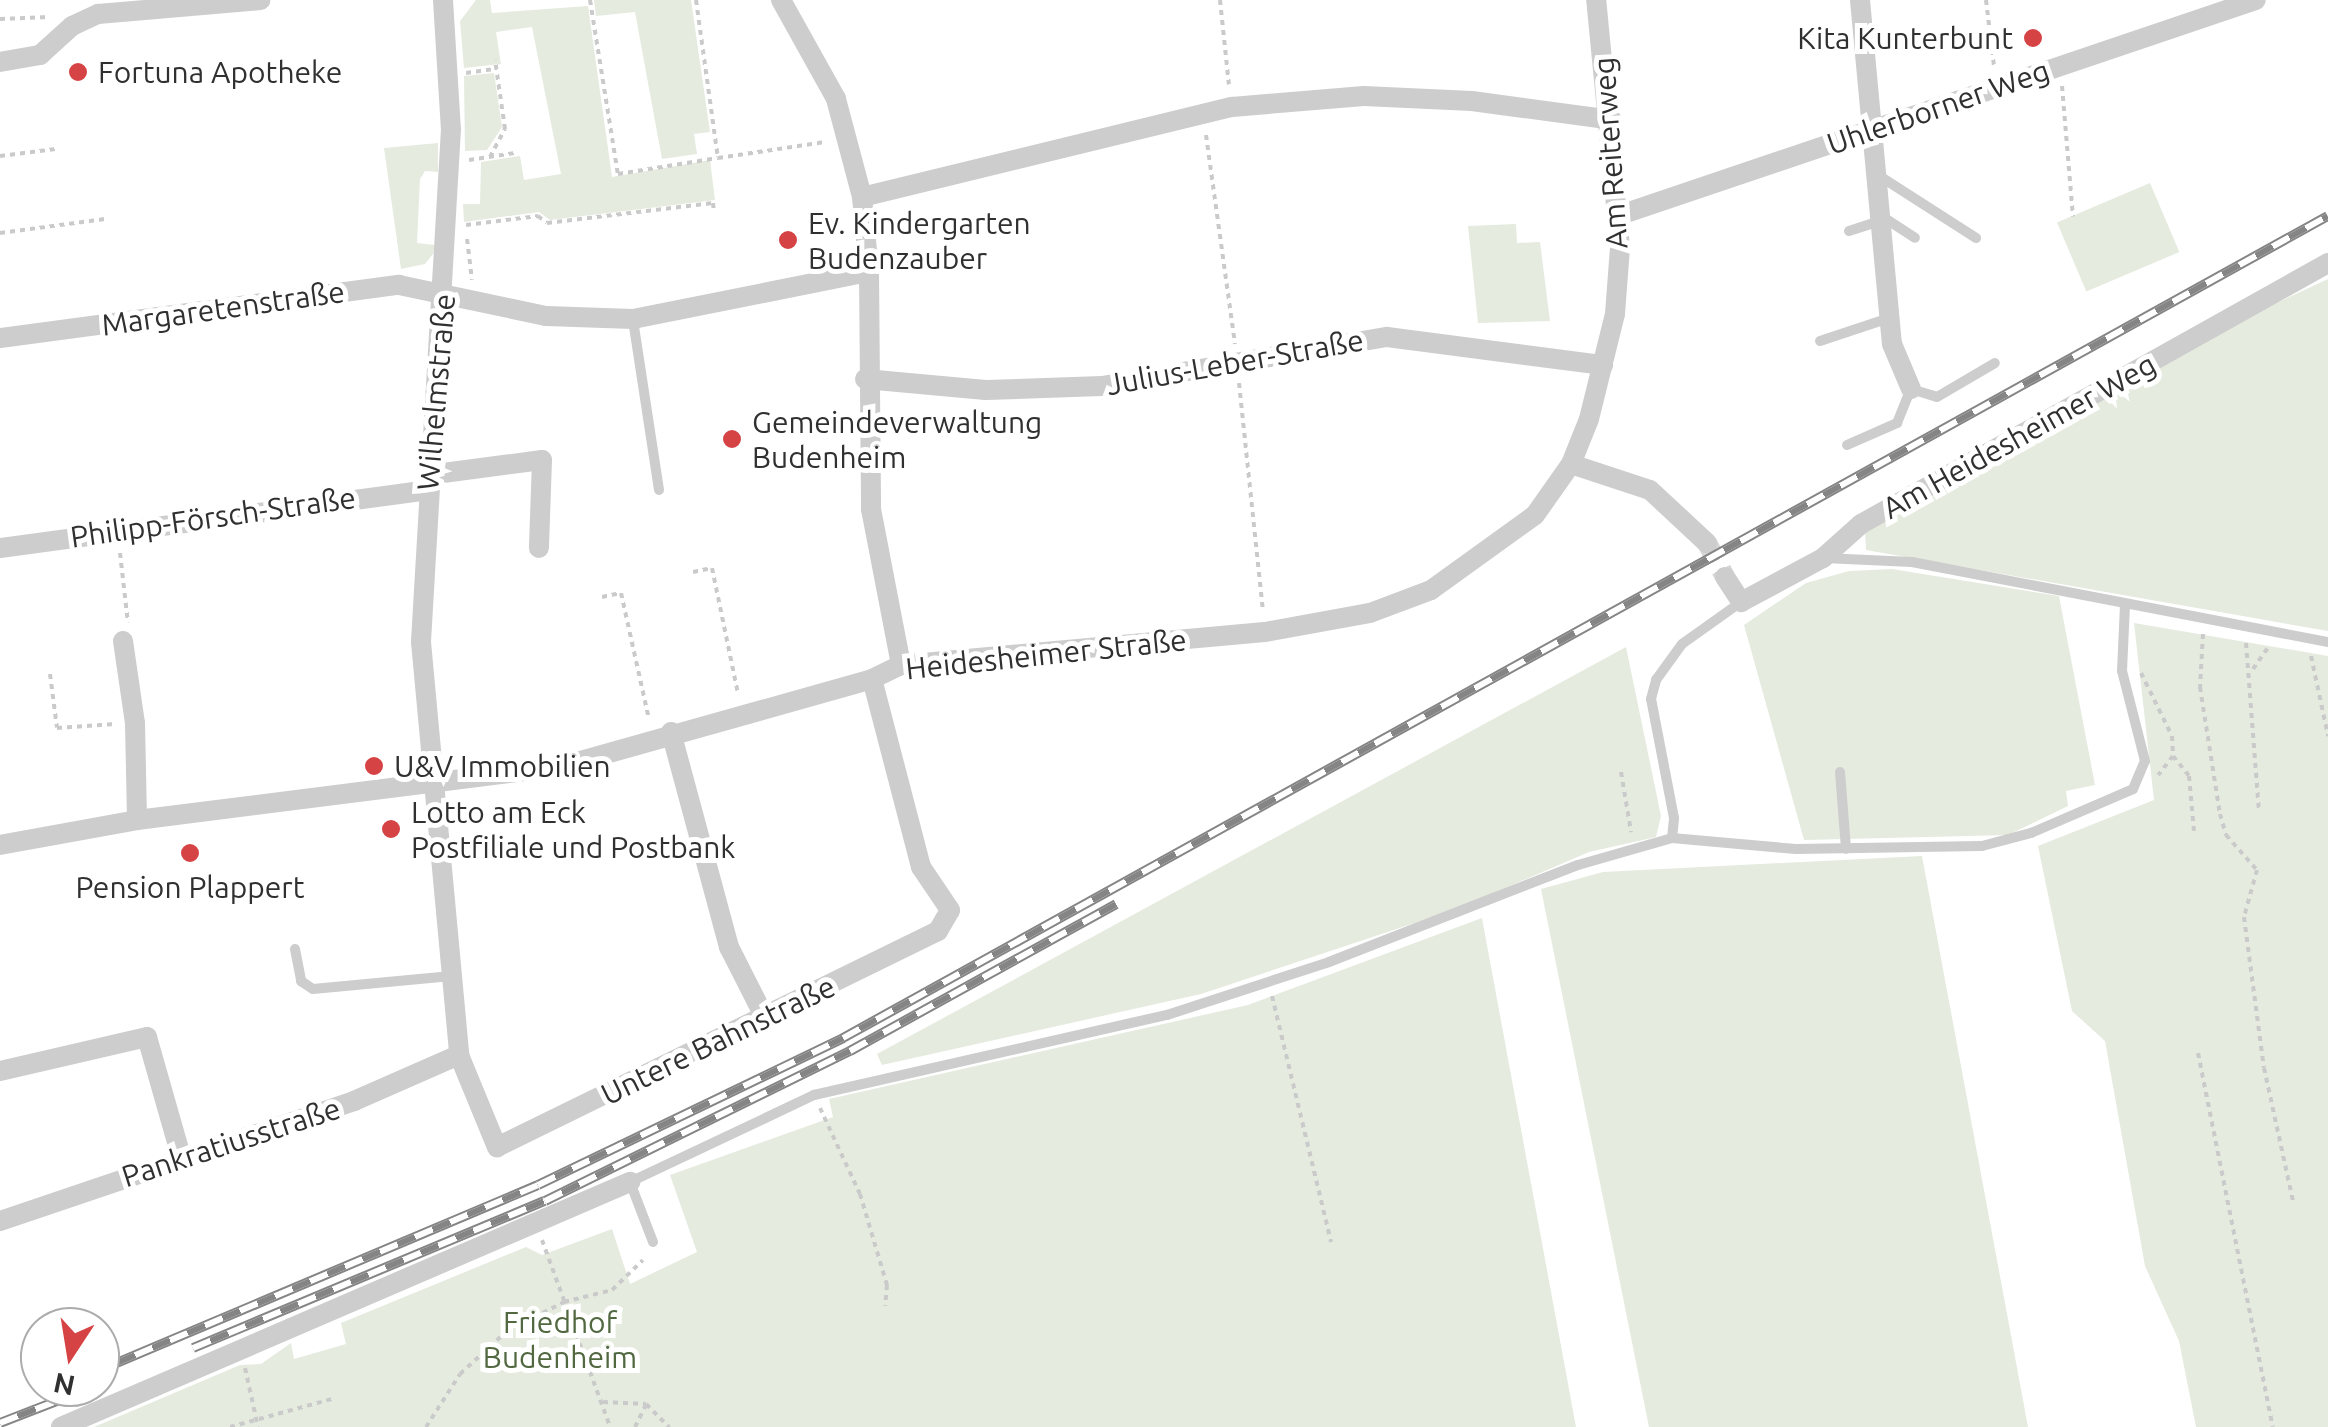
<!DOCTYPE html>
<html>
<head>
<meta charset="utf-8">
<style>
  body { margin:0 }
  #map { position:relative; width:2328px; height:1427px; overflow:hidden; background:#fff; font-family:Ubuntu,sans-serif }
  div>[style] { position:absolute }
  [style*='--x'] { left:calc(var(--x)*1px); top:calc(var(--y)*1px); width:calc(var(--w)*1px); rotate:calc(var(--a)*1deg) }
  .green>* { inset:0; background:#e5ebdf; transform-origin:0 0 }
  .street-tunnel>* { height:20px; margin-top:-10px; transform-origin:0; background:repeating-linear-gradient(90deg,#d6d6d6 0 20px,transparent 0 30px) }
  .path>* { height:4px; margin-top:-2px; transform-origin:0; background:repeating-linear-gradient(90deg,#cacaca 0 5px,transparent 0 10px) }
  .lane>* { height:10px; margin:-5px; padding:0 5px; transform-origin:5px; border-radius:5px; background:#cdcdcd }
  .street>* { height:20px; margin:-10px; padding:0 10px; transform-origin:10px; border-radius:10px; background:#cdcdcd }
  .rail>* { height:10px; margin-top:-5px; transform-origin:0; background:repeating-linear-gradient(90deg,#fff 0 19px,#858585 0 38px); box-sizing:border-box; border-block:2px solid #858585 }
  .dots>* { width:28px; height:28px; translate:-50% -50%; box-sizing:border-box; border:5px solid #fff; border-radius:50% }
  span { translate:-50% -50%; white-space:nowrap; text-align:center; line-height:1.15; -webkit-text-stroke:10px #fff; paint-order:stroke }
  .poi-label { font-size:30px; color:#303030 }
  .right { translate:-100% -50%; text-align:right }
  .left { translate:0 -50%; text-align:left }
  .street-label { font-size:30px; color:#303030 }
  .park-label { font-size:30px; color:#516841 }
  .north { position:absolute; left:20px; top:1307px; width:100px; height:100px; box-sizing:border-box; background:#fff; border:2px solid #acacac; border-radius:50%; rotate:192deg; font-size:28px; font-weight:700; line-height:40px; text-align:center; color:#303030 }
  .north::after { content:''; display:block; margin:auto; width:35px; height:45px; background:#d54345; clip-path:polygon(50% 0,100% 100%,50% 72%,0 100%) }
</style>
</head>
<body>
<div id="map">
  <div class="green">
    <div style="clip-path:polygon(476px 0,490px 0,492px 13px,588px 6px,612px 177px,710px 160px,715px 200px,550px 220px,539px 212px,464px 222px,463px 204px,480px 204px,481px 162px,520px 156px,524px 180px,561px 174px,532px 27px,496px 32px,501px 64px,464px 68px,460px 21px)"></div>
    <div style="clip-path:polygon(594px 0,691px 0,710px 132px,694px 134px,697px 154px,662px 159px,635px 12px,596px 16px)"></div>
    <div style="clip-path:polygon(494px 73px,502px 127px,487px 150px,465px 151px,464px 76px)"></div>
    <div style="clip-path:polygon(438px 143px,438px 172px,425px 171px,420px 179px,417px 243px,435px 245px,433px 254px,425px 264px,401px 269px,384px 148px)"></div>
    <div style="left:2150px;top:183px;width:75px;height:101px;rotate:67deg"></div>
    <div style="clip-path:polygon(1516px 224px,1517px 243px,1540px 242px,1550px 321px,1478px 323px,1468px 226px)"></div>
    <div style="clip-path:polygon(2328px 279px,2328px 631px,1866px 550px,1865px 531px,2257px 312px)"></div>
    <div style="clip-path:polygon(1892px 569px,2059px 596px,2095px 785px,2066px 791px,2068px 806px,2008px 835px,1804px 840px,1744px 625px,1806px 583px,1849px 571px)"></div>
    <div style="clip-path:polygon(2134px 623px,2328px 656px,2328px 1427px,2196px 1427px,2179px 1341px,2145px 1266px,2105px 1041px,2072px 1011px,2038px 846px,2154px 800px)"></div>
    <div style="clip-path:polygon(1626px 647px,1661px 816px,1656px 837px,1589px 852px,1454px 910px,1201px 994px,882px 1065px,877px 1054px)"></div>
    <div style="clip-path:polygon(1922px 856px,2028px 1427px,1649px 1427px,1541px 889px,1603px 872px)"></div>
    <div style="clip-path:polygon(1482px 918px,1576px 1427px,94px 1427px,240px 1365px,261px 1364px,291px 1343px,294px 1359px,346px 1344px,341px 1323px,526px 1247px,542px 1255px,612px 1229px,630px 1284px,697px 1252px,670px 1175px,833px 1117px,829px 1099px,1248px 1005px)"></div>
  </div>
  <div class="street-tunnel">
    <div style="--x:1707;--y:543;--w:38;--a:62"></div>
  </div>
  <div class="path">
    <div style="--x:590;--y:0;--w:176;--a:80.9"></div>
    <div style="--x:618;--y:174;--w:101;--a:-9.1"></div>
    <div style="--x:696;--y:0;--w:160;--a:82.1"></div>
    <div style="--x:718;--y:158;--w:108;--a:-8.5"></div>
    <div style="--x:1220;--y:0;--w:85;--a:84"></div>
    <div style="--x:1986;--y:0;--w:66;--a:83.1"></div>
    <div style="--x:0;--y:19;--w:49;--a:-2.3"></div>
    <div style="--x:466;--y:73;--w:30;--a:-8"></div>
    <div style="--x:2062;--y:86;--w:131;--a:85.2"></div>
    <div style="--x:1206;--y:135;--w:211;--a:82.1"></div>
    <div style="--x:0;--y:156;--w:56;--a:-7.1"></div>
    <div style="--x:490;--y:157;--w:32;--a:-62"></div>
    <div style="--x:505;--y:129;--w:70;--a:-98.2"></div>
    <div style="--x:469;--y:160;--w:46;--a:-8.8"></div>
    <div style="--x:466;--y:225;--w:73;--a:-7.1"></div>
    <div style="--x:538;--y:216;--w:11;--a:38"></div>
    <div style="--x:547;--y:223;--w:167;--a:-6.9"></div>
    <div style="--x:713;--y:203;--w:9;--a:84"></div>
    <div style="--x:0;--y:233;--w:106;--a:-7.6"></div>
    <div style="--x:467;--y:239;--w:41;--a:83"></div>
    <div style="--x:1239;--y:383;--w:230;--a:84"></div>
    <div style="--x:120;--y:553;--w:70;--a:83.5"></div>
    <div style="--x:693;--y:572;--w:19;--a:-12"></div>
    <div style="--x:712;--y:568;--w:129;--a:78.3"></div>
    <div style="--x:602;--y:597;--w:19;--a:-12"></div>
    <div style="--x:621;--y:593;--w:129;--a:77.5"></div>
    <div style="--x:2203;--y:634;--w:53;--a:93.2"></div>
    <div style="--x:2200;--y:687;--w:129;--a:81.1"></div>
    <div style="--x:2220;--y:814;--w:22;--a:74"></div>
    <div style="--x:2226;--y:835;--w:47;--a:48.5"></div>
    <div style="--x:2257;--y:870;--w:49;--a:105.5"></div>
    <div style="--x:2244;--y:917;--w:152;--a:82.5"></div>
    <div style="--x:2264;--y:1068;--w:136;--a:77.7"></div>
    <div style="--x:2246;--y:643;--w:169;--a:85.6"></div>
    <div style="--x:2311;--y:656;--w:82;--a:78"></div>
    <div style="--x:2253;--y:669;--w:29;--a:-55"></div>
    <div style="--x:2141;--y:673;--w:70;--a:63.8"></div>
    <div style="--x:2172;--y:736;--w:20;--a:87"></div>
    <div style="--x:2173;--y:756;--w:24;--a:128"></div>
    <div style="--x:50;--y:674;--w:54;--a:82.6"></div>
    <div style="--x:57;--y:728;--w:58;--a:-3.9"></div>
    <div style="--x:2173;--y:756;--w:26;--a:51"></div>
    <div style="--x:2189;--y:776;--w:55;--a:84.8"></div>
    <div style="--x:1621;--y:772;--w:61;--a:80.5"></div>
    <div style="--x:1272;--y:996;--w:253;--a:76.5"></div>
    <div style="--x:2198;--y:1053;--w:381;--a:78.7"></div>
    <div style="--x:820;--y:1108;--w:95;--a:65.1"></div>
    <div style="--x:860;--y:1194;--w:95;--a:73.5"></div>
    <div style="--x:887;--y:1285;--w:21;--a:95"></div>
    <div style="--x:542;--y:1240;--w:199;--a:70"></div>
    <div style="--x:245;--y:1368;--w:60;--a:77.6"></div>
    <div style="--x:603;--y:1402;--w:43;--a:2.7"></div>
    <div style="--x:646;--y:1404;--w:33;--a:45"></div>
    <div style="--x:230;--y:1427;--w:106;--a:-15.4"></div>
    <div style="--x:426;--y:1427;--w:63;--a:-57.3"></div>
    <div style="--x:460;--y:1374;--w:64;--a:-42.5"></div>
    <div style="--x:507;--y:1331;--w:64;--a:-27"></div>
    <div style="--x:564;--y:1302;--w:49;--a:-14"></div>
    <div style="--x:612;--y:1290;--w:43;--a:-44.1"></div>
    <div style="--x:635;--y:1427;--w:25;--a:-64"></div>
  </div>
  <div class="lane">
    <div style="--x:1881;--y:177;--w:113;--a:32.7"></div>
    <div style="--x:1883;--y:217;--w:38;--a:33"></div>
    <div style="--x:1849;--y:231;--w:36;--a:-18"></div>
    <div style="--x:633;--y:320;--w:172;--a:81.3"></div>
    <div style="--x:1820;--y:341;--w:73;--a:-18.4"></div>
    <div style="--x:1847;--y:445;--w:55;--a:-23.7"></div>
    <div style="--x:1897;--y:423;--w:37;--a:-68"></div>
    <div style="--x:1911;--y:389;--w:27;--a:17"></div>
    <div style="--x:1937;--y:397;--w:67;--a:-30.4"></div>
    <div style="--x:1824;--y:558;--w:88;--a:2.6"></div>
    <div style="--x:1912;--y:562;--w:424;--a:10.9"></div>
    <div style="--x:1840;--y:772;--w:77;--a:85.5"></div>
    <div style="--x:1672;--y:838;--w:124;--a:5.1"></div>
    <div style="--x:1796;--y:849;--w:186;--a:-0.9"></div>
    <div style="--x:1982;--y:846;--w:51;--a:-14.9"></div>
    <div style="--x:2031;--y:833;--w:111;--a:-23.3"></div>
    <div style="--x:2133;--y:789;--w:30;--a:-67"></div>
    <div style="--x:2145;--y:761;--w:93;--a:-104.3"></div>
    <div style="--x:2122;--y:671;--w:66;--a:-87.4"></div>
    <div style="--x:295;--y:949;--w:33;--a:79"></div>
    <div style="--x:301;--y:981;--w:14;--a:34"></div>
    <div style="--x:313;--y:989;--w:139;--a:-5.4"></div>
    <div style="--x:653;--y:1242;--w:64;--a:-111"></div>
    <div style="--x:630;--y:1182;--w:204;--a:-25.3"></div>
    <div style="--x:814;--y:1095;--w:362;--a:-12.8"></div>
    <div style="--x:1167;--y:1015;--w:170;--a:-18.1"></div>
    <div style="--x:1329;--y:962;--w:267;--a:-21.3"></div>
    <div style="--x:1578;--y:865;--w:98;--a:-16"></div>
    <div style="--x:1672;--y:838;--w:20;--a:-84"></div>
    <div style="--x:1674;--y:818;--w:121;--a:-100.9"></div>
    <div style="--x:1651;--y:699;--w:20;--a:-75"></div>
    <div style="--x:1656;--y:680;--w:44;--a:-54.2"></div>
    <div style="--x:1682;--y:644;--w:72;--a:-35.4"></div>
  </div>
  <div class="street">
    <div style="--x:443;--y:0;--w:129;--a:86.5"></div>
    <div style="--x:451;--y:129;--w:514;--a:93.35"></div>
    <div style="--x:421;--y:642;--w:415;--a:84.7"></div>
    <div style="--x:459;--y:1055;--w:100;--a:67.6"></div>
    <div style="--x:497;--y:1147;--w:491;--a:-26.1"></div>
    <div style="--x:938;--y:931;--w:24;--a:-60"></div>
    <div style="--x:950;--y:910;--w:52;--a:-124"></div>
    <div style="--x:921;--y:867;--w:194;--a:-104.6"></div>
    <div style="--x:781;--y:0;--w:113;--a:60.9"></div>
    <div style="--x:836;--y:99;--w:101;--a:75.1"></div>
    <div style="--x:862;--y:197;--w:75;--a:84.7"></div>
    <div style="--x:869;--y:272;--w:237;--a:89.5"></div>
    <div style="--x:871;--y:509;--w:159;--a:79.1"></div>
    <div style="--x:1860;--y:0;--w:345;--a:84.7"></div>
    <div style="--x:1892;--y:344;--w:49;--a:67.1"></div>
    <div style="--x:0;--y:62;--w:41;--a:-9.9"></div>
    <div style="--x:40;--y:55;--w:43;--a:-42.2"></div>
    <div style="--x:72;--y:26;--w:29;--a:-25"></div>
    <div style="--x:98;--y:14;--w:163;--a:-4.9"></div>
    <div style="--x:862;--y:197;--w:381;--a:-13.7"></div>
    <div style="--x:1232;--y:107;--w:132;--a:-4.8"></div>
    <div style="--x:1364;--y:96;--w:108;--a:2.7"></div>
    <div style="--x:1472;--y:101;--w:141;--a:7.7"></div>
    <div style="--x:1620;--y:215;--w:671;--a:-18.68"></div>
    <div style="--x:0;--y:338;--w:403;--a:-7.6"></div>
    <div style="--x:399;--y:285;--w:150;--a:11.9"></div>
    <div style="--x:546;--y:316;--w:87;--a:2"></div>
    <div style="--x:633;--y:319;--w:241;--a:-11.3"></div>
    <div style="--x:865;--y:379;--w:121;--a:5.2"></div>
    <div style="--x:986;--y:390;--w:116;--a:-2"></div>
    <div style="--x:1102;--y:386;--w:289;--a:-9.8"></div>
    <div style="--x:1387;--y:337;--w:218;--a:7.4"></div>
    <div style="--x:1571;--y:464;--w:83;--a:18.2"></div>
    <div style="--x:1650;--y:490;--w:78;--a:42.9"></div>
    <div style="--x:428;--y:475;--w:115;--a:-7.5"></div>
    <div style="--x:542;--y:460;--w:88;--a:92"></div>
    <div style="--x:0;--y:548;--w:431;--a:-7.7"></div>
    <div style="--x:1725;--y:577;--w:30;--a:57"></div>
    <div style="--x:1741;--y:602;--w:93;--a:-28.2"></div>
    <div style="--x:1823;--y:558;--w:51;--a:-41.8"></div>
    <div style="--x:1861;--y:524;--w:535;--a:-29.2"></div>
    <div style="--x:123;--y:641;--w:83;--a:81.7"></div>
    <div style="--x:135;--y:723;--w:97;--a:88.8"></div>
    <div style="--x:671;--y:732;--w:223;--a:74.9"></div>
    <div style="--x:729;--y:947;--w:80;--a:63.1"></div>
    <div style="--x:0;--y:845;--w:139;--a:-10.3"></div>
    <div style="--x:137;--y:820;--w:429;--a:-7.2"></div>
    <div style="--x:563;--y:766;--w:321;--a:-15.7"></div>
    <div style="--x:872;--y:679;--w:32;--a:-26"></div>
    <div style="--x:901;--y:665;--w:365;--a:-5.2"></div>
    <div style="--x:1265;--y:632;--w:107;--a:-10.3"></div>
    <div style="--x:1370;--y:613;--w:65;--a:-20.7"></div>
    <div style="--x:1431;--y:590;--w:128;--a:-35.8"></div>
    <div style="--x:1535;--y:515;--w:62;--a:-54.8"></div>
    <div style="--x:1571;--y:464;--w:48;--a:-68.2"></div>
    <div style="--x:1589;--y:419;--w:108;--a:-76.1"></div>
    <div style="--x:1615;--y:314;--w:67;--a:-85.7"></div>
    <div style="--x:1620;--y:247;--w:248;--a:-95.5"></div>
    <div style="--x:0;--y:1071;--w:151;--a:-13"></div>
    <div style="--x:147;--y:1037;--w:124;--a:74.1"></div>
    <div style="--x:0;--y:1221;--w:374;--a:-18.7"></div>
    <div style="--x:354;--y:1101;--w:115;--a:-23.7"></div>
    <div style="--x:61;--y:1427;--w:620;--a:-23.3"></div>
  </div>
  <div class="rail">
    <div style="--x:193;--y:1348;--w:381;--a:-22.7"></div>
    <div style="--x:545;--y:1201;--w:340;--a:-26.2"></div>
    <div style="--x:850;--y:1051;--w:304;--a:-28.9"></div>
    <div style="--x:100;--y:1370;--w:475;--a:-22.9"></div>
    <div style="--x:538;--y:1185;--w:339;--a:-25.7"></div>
    <div style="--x:843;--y:1038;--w:1697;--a:-28.97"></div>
    <div style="--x:0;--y:1423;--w:100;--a:-21.2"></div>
  </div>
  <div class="dots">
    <div style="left:2033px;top:38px;background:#d54345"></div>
    <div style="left:78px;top:72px;background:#d54345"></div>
    <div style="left:788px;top:240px;background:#d54345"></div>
    <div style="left:732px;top:439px;background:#d54345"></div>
    <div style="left:374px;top:766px;background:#d54345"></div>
    <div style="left:391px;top:829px;background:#d54345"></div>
    <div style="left:190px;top:853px;background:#d54345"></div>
  </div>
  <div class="poi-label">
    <span class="right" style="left:2013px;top:38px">Kita Kunterbunt</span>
    <span class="left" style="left:98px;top:72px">Fortuna Apotheke</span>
    <span class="left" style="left:808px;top:240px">Ev. Kindergarten<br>Budenzauber</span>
    <span class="left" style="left:752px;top:439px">Gemeindeverwaltung<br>Budenheim</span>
    <span class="left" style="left:394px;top:766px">U&amp;V Immobilien</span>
    <span class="left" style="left:411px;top:829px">Lotto am Eck<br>Postfiliale und Postbank</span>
    <span style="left:190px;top:887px">Pension Plappert</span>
  </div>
  <div class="street-label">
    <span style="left:1938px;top:107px;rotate:-19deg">Uhlerborner Weg</span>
    <span style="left:1610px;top:153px;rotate:-94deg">Am Reiterweg</span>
    <span style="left:223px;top:308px;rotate:-8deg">Margaretenstraße</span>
    <span style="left:1235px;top:362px;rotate:-10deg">Julius-Leber-Straße</span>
    <span style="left:436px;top:392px;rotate:-85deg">Wilhelmstraße</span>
    <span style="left:2019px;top:436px;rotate:-29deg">Am Heidesheimer Weg</span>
    <span style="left:213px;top:517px;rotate:-8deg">Philipp-Försch-Straße</span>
    <span style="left:1046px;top:654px;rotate:-6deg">Heidesheimer Straße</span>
    <span style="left:718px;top:1040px;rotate:-26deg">Untere Bahnstraße</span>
    <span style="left:231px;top:1142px;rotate:-18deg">Pankratiusstraße</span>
  </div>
  <div class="park-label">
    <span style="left:560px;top:1339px">Friedhof<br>Budenheim</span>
  </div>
  <div class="north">N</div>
</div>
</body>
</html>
